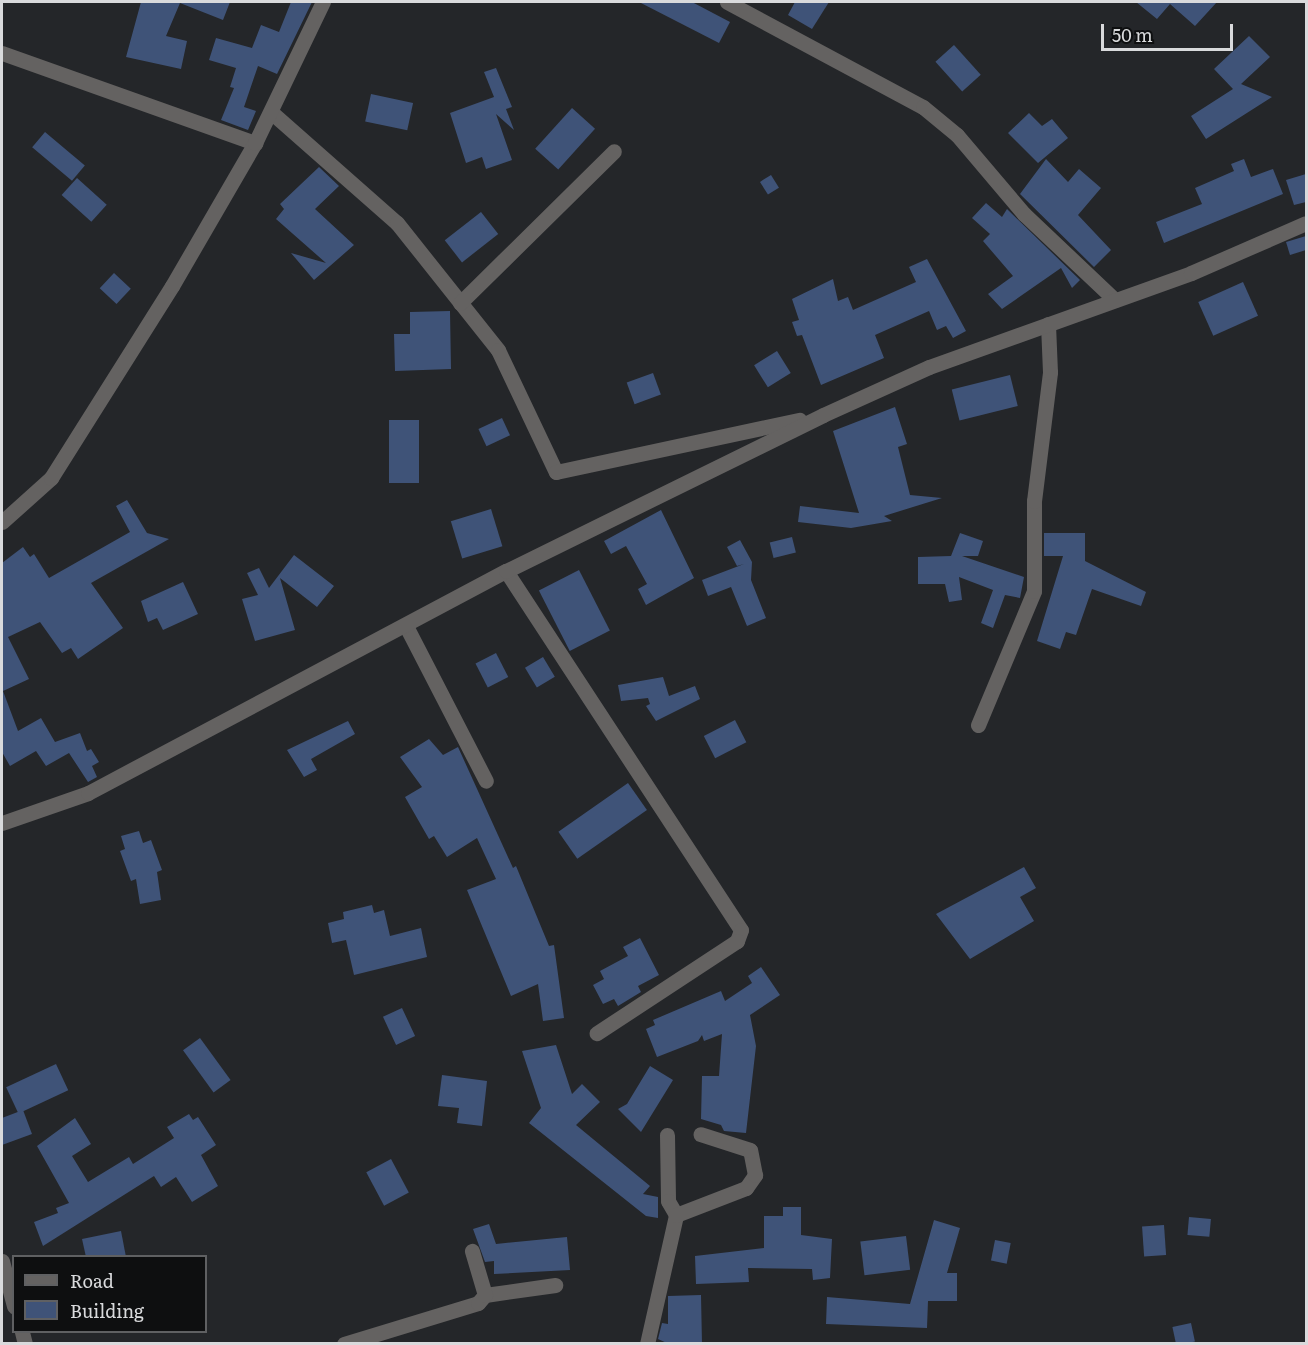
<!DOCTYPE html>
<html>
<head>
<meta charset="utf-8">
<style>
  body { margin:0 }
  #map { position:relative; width:1308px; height:1345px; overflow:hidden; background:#242629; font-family:Literata,serif }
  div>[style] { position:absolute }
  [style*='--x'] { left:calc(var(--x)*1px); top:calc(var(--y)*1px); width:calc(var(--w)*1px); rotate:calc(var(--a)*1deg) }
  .building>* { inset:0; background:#3f5378; transform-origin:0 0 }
  .minor>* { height:15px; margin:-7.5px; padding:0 7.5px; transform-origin:7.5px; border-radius:7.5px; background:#646261 }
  span { translate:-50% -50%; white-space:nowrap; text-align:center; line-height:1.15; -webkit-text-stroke:4.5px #0e0f10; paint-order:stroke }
  .frame { position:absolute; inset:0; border:3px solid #d9dadc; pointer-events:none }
  .legend { position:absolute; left:12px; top:1255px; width:195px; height:78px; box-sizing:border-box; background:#0e0f10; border:2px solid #5f6062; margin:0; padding:8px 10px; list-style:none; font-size:18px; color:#d9dadc }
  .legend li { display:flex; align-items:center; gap:12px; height:30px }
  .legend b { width:30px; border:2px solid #5f6062 }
  .scale { position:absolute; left:1101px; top:24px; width:132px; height:27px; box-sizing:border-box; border:3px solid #d9dadc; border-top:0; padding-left:8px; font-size:18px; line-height:21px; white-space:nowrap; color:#d9dadc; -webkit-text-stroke:4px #0e0f10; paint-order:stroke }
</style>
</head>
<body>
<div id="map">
  <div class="building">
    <div style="clip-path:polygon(141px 2px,230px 2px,223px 20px,180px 3px,166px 36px,187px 41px,181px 69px,126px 57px)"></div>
    <div style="clip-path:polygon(291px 2px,312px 2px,277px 74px,258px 66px,244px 107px,256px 111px,248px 130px,221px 120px,234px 88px,230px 87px,236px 68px,209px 60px,216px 38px,252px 48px,261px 25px,279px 32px)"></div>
    <div style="clip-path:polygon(639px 2px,692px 2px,730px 22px,719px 43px)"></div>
    <div style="clip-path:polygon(795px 2px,829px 2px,812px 29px,788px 15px)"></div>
    <div style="clip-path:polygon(1136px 2px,1217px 2px,1195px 26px,1170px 4px,1157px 19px)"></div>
    <div style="clip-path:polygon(1249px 36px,1270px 57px,1241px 84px,1272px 97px,1206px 139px,1191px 116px,1233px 89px,1214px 69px)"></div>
    <div style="left:954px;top:45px;width:40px;height:25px;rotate:48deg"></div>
    <div style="clip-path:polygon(496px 68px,512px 107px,506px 109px,514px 130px,496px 114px,512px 160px,486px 169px,482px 157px,466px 163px,450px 113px,494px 97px,484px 72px)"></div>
    <div style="left:371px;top:94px;width:43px;height:28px;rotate:12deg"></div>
    <div style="left:572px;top:108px;width:31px;height:55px;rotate:42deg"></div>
    <div style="clip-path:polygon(1029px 113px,1042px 126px,1052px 119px,1068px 138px,1038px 163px,1008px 133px)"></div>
    <div style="left:45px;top:132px;width:52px;height:20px;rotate:40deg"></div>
    <div style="clip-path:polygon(1046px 159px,1068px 182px,1079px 169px,1101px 188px,1078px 215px,1111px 250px,1094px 267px,1020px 194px)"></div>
    <div style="clip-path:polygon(1244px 159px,1251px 177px,1273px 169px,1283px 194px,1164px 243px,1156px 222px,1202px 204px,1195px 188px,1234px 171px,1231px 164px)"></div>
    <div style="clip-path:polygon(319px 167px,339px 186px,315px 209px,354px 245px,314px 280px,291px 253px,326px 263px,276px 219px,284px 209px,280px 204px)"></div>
    <div style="clip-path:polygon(1306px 174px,1306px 202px,1294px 205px,1286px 180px)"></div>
    <div style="left:771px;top:175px;width:15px;height:13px;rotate:58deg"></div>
    <div style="left:77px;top:178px;width:40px;height:23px;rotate:42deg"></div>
    <div style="clip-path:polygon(986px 203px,1002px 217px,1007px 209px,1080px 280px,1072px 288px,1061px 268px,1002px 309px,988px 294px,1013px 276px,983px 241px,990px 234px,972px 218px)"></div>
    <div style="left:481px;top:212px;width:28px;height:46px;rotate:52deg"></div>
    <div style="clip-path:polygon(1306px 236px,1306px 250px,1290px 255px,1286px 242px)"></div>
    <div style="clip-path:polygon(927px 259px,966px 331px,953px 338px,946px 326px,937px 330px,929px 311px,875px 335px,884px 358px,821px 385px,802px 335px,797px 336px,792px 322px,799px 320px,792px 299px,833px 279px,838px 301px,848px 297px,853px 310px,916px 282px,909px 267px)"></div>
    <div style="left:114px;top:273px;width:23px;height:21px;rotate:43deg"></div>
    <div style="left:1243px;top:282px;width:37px;height:49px;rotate:66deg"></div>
    <div style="clip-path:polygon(450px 311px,451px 369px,395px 371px,394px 334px,410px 334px,410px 312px)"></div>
    <div style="left:777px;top:351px;width:26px;height:27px;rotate:58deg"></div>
    <div style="left:653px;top:373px;width:23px;height:28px;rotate:70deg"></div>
    <div style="left:1010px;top:375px;width:32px;height:60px;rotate:76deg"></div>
    <div style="clip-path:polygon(895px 407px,907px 444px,898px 447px,910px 495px,942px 498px,884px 516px,892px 521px,851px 528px,798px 522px,800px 506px,859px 513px,833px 431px)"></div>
    <div style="left:502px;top:418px;width:19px;height:26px;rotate:65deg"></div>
    <div style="left:389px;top:420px;width:30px;height:63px"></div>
    <div style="clip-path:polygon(127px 500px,147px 533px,169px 539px,91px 583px,123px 628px,78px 659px,71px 648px,62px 653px,40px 622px,8px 637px,29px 679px,3px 691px,18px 731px,41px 718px,55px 742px,80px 733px,87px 751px,91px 749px,99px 762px,92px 766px,97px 777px,88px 782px,69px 753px,46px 766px,36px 751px,10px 766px,2px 752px,2px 563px,23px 547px,30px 557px,34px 554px,49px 578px,130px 532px,116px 506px)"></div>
    <div style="left:491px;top:509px;width:39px;height:42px;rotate:73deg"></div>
    <div style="clip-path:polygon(661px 510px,694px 578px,646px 605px,638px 589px,647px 584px,626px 546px,611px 554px,604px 541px)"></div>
    <div style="clip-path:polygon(960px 533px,983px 541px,978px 556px,962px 556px,1024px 577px,1020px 598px,1005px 595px,993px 628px,981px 623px,993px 590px,959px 577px,962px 600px,949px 602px,945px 584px,918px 584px,918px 557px,951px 556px)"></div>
    <div style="clip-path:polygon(1044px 533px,1085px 533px,1085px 561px,1146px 592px,1141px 606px,1092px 589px,1076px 635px,1066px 632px,1060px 649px,1037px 641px,1063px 556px,1044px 556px)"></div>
    <div style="left:792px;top:537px;width:16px;height:23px;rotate:76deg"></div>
    <div style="clip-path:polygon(740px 540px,752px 562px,751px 580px,766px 618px,747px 626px,731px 587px,708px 596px,702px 580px,744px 564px,737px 566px,727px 547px)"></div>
    <div style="clip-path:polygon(294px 555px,334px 586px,317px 607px,280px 578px,295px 630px,255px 641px,242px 599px,258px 595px,247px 573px,259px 568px,269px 588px)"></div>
    <div style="left:579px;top:570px;width:68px;height:45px;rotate:63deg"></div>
    <div style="clip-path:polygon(183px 582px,198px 614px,163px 630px,157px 618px,148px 622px,141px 601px)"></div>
    <div style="left:496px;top:653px;width:27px;height:23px;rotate:63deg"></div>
    <div style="left:543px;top:657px;width:23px;height:21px;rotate:59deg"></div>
    <div style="clip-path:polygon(663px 677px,669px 696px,695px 686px,700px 699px,656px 721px,646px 706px,650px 704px,648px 698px,621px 701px,618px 685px)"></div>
    <div style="left:735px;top:720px;width:25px;height:35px;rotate:63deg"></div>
    <div style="clip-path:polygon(348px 721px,355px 734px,311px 759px,317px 770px,304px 777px,287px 750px)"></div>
    <div style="clip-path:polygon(429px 739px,443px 755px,458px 747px,513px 868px,516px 866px,549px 946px,554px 945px,564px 1018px,543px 1021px,538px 984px,511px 996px,467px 890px,496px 879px,477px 838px,447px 857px,434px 836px,429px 839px,405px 797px,422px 787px,400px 757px)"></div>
    <div style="left:628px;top:783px;width:33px;height:85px;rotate:55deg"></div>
    <div style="clip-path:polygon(139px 831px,143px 843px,151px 840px,162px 870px,157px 872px,161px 900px,140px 904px,136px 879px,131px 881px,120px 851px,125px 849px,121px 836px)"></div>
    <div style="clip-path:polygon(1024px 867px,1036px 888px,1020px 897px,1034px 921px,970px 959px,936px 914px)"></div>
    <div style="clip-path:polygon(372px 905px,374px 913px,384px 910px,390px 936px,421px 928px,427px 957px,354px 975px,346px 940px,332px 943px,328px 923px,344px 919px,343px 912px)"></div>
    <div style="clip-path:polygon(640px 938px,659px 975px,638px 986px,641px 992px,618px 1006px,614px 999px,603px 1004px,593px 985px,604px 979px,600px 971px,628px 956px,623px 947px)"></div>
    <div style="clip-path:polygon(761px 967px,780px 995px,750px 1015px,756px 1046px,746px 1133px,724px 1131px,721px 1125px,701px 1119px,702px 1076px,719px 1076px,722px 1034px,704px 1041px,702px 1035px,698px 1041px,657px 1057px,646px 1029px,655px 1025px,653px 1020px,721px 991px,725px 1001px,752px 983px,748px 976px)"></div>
    <div style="left:402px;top:1008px;width:31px;height:21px;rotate:65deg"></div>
    <div style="left:200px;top:1038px;width:52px;height:21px;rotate:54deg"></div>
    <div style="clip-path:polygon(556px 1045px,572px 1094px,582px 1084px,600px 1102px,576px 1125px,650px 1186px,643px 1194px,658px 1197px,658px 1218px,646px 1216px,529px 1123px,541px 1108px,522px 1051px)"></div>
    <div style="left:56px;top:1064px;width:29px;height:55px;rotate:65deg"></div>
    <div style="clip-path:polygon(650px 1066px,673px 1080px,641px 1132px,618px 1109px,627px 1104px)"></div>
    <div style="clip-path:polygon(442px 1075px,487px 1081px,482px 1126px,457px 1123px,459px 1108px,438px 1106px)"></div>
    <div style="clip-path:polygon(23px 1110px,32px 1134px,2px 1145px,2px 1118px)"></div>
    <div style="clip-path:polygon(189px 1114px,193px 1120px,198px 1117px,216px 1145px,201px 1155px,218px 1186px,192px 1202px,176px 1177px,161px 1187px,154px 1176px,43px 1246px,34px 1222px,58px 1213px,56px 1208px,69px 1203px,37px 1146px,75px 1118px,91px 1144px,72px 1156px,88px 1182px,129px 1157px,133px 1164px,174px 1138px,167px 1127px)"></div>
    <div style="left:391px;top:1159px;width:38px;height:28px;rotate:62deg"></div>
    <div style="clip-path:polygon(783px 1207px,801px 1207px,801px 1235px,832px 1239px,830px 1278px,813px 1280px,812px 1269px,748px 1268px,749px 1282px,696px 1284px,695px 1256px,764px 1248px,764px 1216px,783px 1216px)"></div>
    <div style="left:1189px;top:1217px;width:22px;height:18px;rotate:5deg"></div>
    <div style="clip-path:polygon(934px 1220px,960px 1228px,947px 1273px,957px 1273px,957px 1301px,928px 1301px,927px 1328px,826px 1324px,827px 1297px,910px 1304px)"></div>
    <div style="clip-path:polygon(489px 1224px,496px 1244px,567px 1237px,570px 1270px,494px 1274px,494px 1261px,485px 1262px,473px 1229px)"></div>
    <div style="left:1164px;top:1225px;width:30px;height:22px;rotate:86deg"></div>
    <div style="clip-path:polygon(121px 1231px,126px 1257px,86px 1257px,82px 1239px)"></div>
    <div style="left:906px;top:1236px;width:34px;height:46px;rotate:83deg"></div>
    <div style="left:995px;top:1240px;width:16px;height:21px;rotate:11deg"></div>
    <div style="clip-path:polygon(701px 1295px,702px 1344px,669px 1344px,658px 1339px,662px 1323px,668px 1324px,668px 1296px)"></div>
    <div style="left:1191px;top:1323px;width:19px;height:19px;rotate:78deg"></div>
  </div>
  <div class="minor">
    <div style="--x:727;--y:2;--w:222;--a:28.2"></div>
    <div style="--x:923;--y:107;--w:44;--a:39.5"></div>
    <div style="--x:957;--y:135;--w:104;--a:49.7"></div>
    <div style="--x:1024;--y:214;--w:125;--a:43.4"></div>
    <div style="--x:2;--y:53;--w:269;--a:19.6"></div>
    <div style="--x:271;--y:112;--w:168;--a:41.4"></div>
    <div style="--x:397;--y:223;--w:162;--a:51.5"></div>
    <div style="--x:498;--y:350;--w:135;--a:64.6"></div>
    <div style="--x:556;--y:472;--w:249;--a:-12.1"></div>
    <div style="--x:460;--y:303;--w:216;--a:-44.6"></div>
    <div style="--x:2;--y:522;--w:66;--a:-41.9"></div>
    <div style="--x:51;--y:478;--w:227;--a:-57.8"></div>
    <div style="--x:172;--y:286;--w:165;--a:-59.9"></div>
    <div style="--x:255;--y:143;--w:157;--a:-64.3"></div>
    <div style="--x:506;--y:571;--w:429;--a:56.8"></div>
    <div style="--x:741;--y:930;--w:12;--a:110"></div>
    <div style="--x:737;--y:941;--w:168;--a:146.7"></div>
    <div style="--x:406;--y:626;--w:174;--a:62.7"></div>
    <div style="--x:978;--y:725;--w:145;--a:-67.3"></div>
    <div style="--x:1034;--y:591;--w:90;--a:-90"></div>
    <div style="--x:1034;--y:501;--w:130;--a:-82.9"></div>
    <div style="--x:1050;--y:372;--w:48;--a:-92.4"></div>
    <div style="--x:2;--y:823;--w:91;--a:-19.2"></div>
    <div style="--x:88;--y:793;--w:473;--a:-28"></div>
    <div style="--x:506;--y:571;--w:353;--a:-26.2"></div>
    <div style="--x:823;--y:415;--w:116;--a:-24.4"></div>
    <div style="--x:929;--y:367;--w:278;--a:-19.7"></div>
    <div style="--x:1191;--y:273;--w:125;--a:-23.5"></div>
    <div style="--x:667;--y:1135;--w:66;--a:89.1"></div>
    <div style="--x:668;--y:1201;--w:16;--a:60"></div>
    <div style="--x:2;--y:1261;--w:47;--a:75.1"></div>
    <div style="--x:485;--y:1295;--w:71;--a:-8.1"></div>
    <div style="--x:22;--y:1332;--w:12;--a:76"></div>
    <div style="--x:344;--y:1344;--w:140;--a:-17"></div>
    <div style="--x:478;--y:1303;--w:11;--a:-49"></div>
    <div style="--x:485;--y:1295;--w:46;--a:-106.5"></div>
    <div style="--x:647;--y:1344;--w:132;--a:-77.3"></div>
    <div style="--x:676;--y:1215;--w:75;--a:-21.1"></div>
    <div style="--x:746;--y:1188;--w:16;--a:-55"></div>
    <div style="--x:755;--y:1175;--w:25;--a:-101"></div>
    <div style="--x:750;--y:1150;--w:52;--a:-162.3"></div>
  </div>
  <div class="frame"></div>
  <ul class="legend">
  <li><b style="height:8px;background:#646261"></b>Road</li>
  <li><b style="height:16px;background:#3f5378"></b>Building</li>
  </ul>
  <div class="scale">50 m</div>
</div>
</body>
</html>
